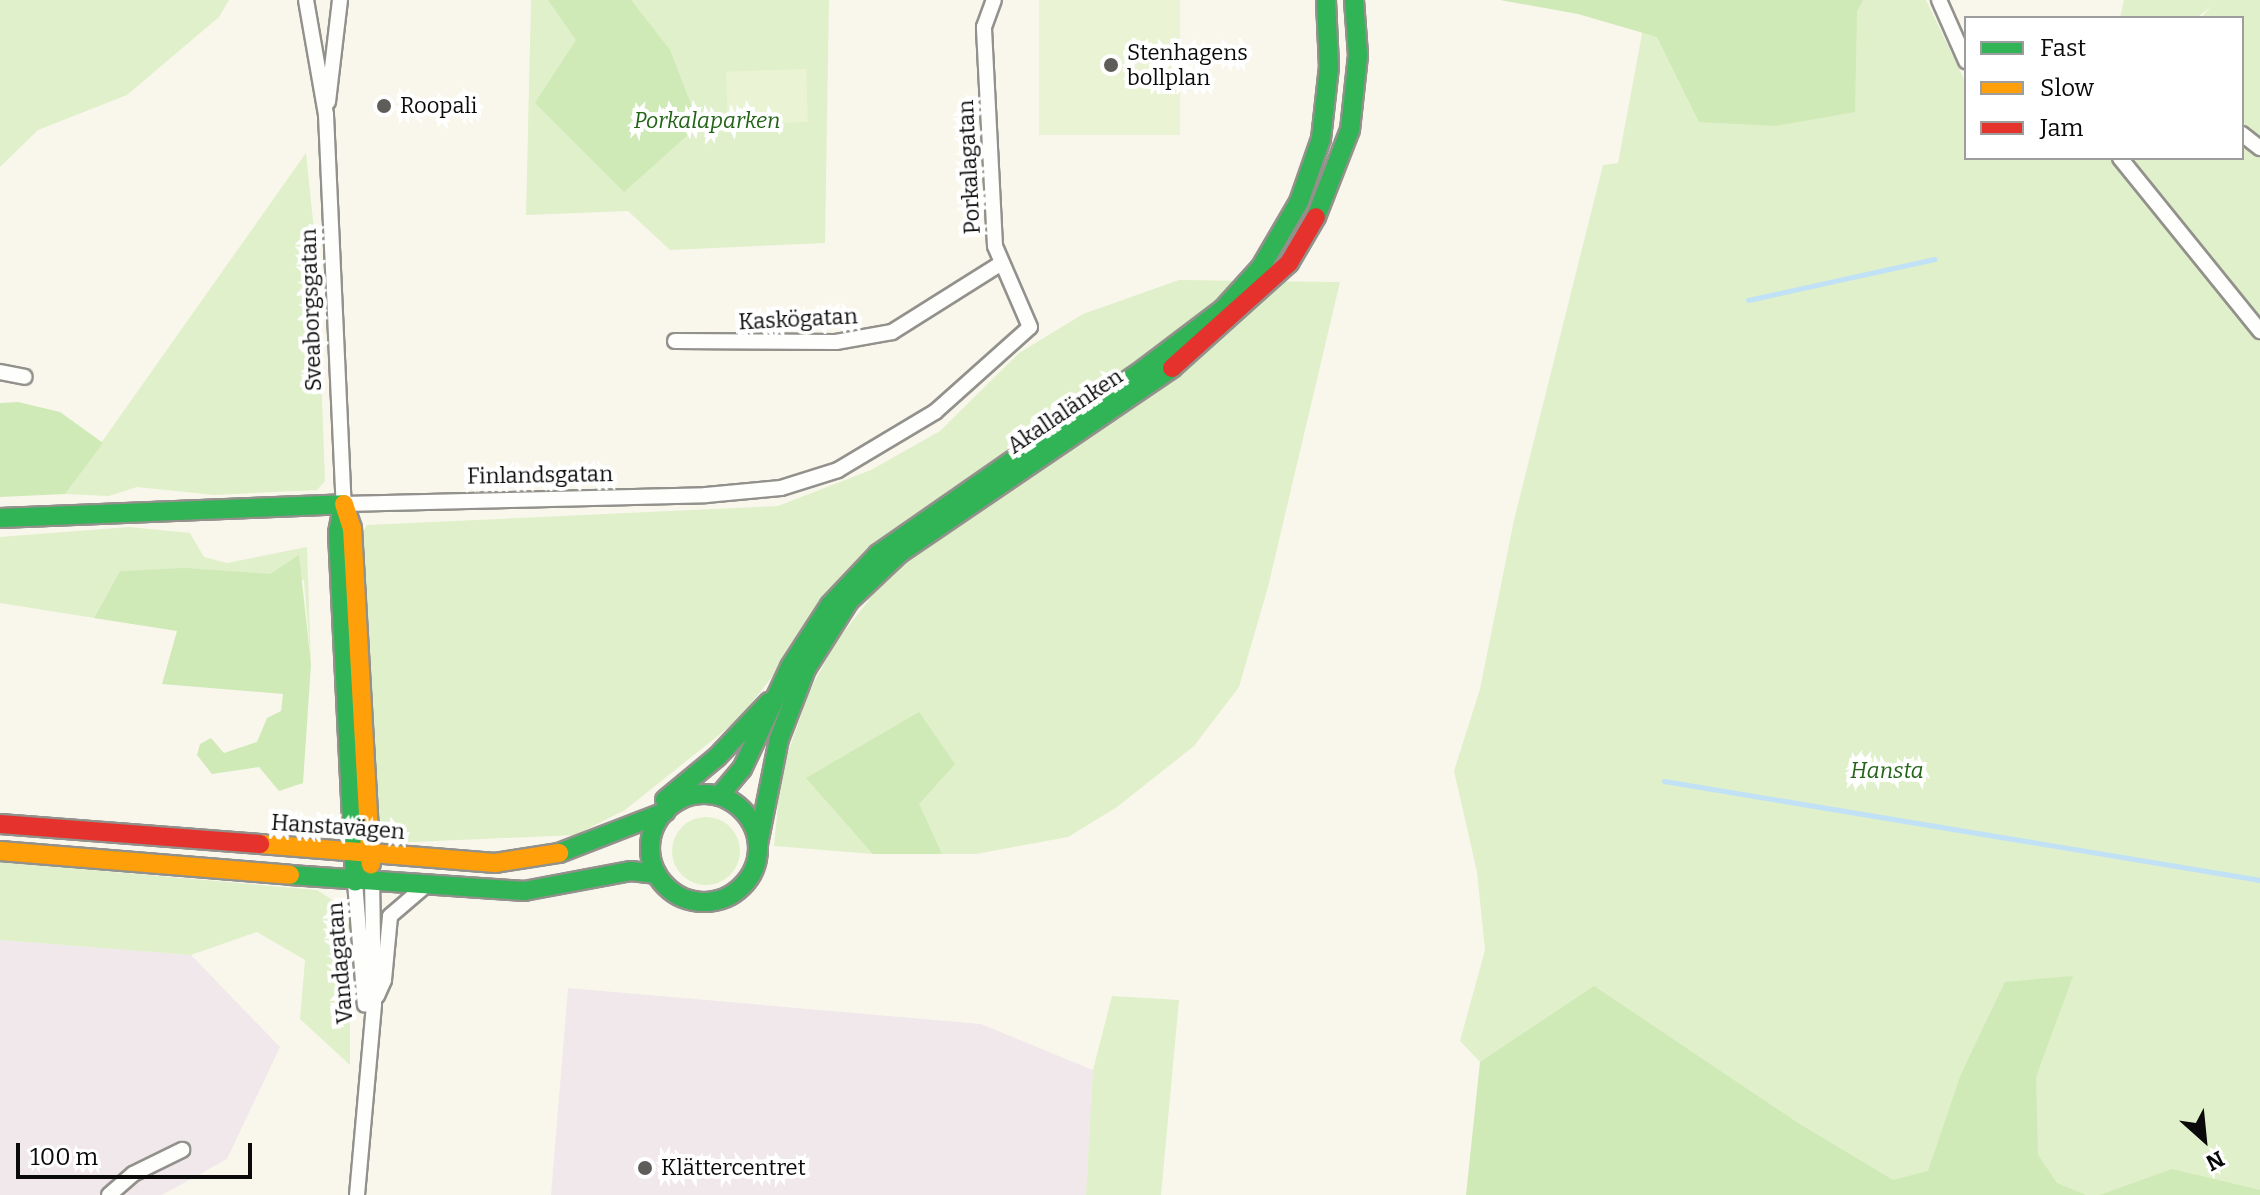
<!DOCTYPE html>
<html>
<head>
<meta charset="utf-8">
<style>
  body { margin:0 }
  #map { position:relative; width:2260px; height:1195px; overflow:hidden; background:#f9f7ec; font-family:Bitter,serif }
  div>[style] { position:absolute }
  [style*='--x'] { left:calc(var(--x)*1px); top:calc(var(--y)*1px); width:calc(var(--w)*1px); rotate:calc(var(--a)*1deg) }
  .industrial>* { inset:0; background:#f0e8eb }
  .green>* { inset:0; background:#e0f0ca }
  .round { border-radius:50% }
  .forest>* { inset:0; background:#cfe9b7 }
  .pitch>* { inset:0; background:#eaf4d4; transform-origin:0 0 }
  .stream>* { height:5px; margin:-2.5px; padding:0 2.5px; transform-origin:2.5px; border-radius:2.5px; background:#c0e1f6 }
  .roads { filter:drop-shadow(2px 0 #92918c) drop-shadow(-2px 0 #92918c) drop-shadow(0 2px #92918c) drop-shadow(0 -2px #92918c) }
  .street>* { height:14px; margin:-7px; padding:0 7px; transform-origin:7px; border-radius:7px; background:#fefefc }
  .fast>* { height:18px; margin:-9px; padding:0 9px; transform-origin:9px; border-radius:9px; background:#30b455 }
  .fast>.ring { margin:-9px; padding:0; box-sizing:content-box; background:none; border:18px solid #30b455; border-radius:50% }
  .slow>* { height:18px; margin:-9px; padding:0 9px; transform-origin:9px; border-radius:9px; background:#ff9f0a }
  .jam>* { height:18px; margin:-9px; padding:0 9px; transform-origin:9px; border-radius:9px; background:#e5322d }
  .dots>* { width:22px; height:22px; translate:-50% -50%; box-sizing:border-box; border:4px solid #fff; border-radius:50% }
  span { translate:-50% -50%; white-space:nowrap; text-align:center; line-height:1.15; -webkit-text-stroke:8px #fff; paint-order:stroke }
  .poi-label { font-size:22px; color:#0a0a0a }
  .left { translate:0 -50%; text-align:left }
  .park-label { font-size:22px; color:#236417; font-style:italic }
  .street-label { font-size:22px; color:#0a0a0a }
  .legend { position:absolute; left:1964px; top:16px; width:280px; height:144px; box-sizing:border-box; background:#fff; border:2px solid #9d9d9d; margin:0; padding:10px 14px; list-style:none; font-size:24px; color:#0a0a0a }
  .legend li { display:flex; align-items:center; gap:16px; height:40px }
  .legend b { width:40px; border:2px solid #9d9d9d }
  .north { position:absolute; left:2164px; top:1099px; width:80px; height:80px; -webkit-text-stroke:6px #fff; paint-order:stroke; rotate:153deg; font-size:22px; font-weight:700; line-height:32px; text-align:center; color:#0a0a0a }
  .north::after { content:''; display:block; margin:auto; width:28px; height:36px; background:#0a0a0a; clip-path:polygon(50% 0,100% 100%,50% 72%,0 100%) }
  .scale { position:absolute; left:16px; top:1143px; width:236px; height:36px; box-sizing:border-box; border:4px solid #0a0a0a; border-top:0; padding-left:10px; font-size:24px; line-height:28px; white-space:nowrap; color:#0a0a0a; -webkit-text-stroke:6px #fff; paint-order:stroke }
</style>
</head>
<body>
<div id="map">
  <div class="industrial">
    <div style="clip-path:polygon(0 940px,191px 955px,280px 1047px,227px 1159px,162px 1195px,0 1195px)"></div>
    <div style="clip-path:polygon(568px 988px,981px 1024px,1093px 1070px,1086px 1195px,551px 1195px)"></div>
  </div>
  <div class="green">
    <div style="clip-path:polygon(0 0,229px 0,219px 17px,127px 95px,38px 130px,0 167px)"></div>
    <div style="clip-path:polygon(531px 0,829px 0,825px 243px,670px 250px,628px 211px,526px 215px)"></div>
    <div style="clip-path:polygon(1617px 0,1926px 0,1966px 83px,1966px 158px,2242px 158px,2242px 18px,2201px 18px,2211px 6px,2197px 18px,2120px 18px,2124px 0,2260px 0,2260px 1195px,1475px 1195px,1541px 1023px,1480px 1062px,1460px 1041px,1485px 950px,1477px 872px,1454px 771px,1480px 689px,1514px 520px,1603px 165px,1618px 163px,1647px 7px)"></div>
    <div style="clip-path:polygon(306px 153px,317px 259px,325px 481px,317px 490px,214px 495px,137px 487px,109px 496px,65px 494px)"></div>
    <div style="clip-path:polygon(1179px 280px,1340px 282px,1268px 587px,1239px 687px,1194px 746px,1117px 807px,1068px 837px,976px 854px,873px 854px,774px 846px,781px 773px,809px 692px,835px 643px,869px 600px,849px 573px,824px 597px,786px 659px,739px 719px,625px 810px,575px 835px,391px 843px,378px 826px,370px 765px,358px 538px,367px 525px,778px 506px,871px 470px,940px 431px,1019px 353px,1083px 314px)"></div>
    <div style="clip-path:polygon(129px 527px,190px 533px,204px 557px,227px 563px,307px 547px,311px 664px,304px 580px,195px 569px,120px 571px,94px 618px,0 603px,0 537px)"></div>
    <div class="round" style="left:672px;top:817px;width:68px;height:68px"></div>
    <div style="clip-path:polygon(0 862px,317px 890px,337px 903px,350px 925px,350px 1065px,300px 1019px,305px 960px,257px 932px,191px 955px,0 940px)"></div>
    <div style="clip-path:polygon(1112px 996px,1179px 1000px,1161px 1195px,1086px 1195px,1093px 1070px)"></div>
  </div>
  <div class="forest">
    <div style="clip-path:polygon(548px 0,631px 0,670px 50px,699px 125px,624px 192px,535px 103px,576px 40px)"></div>
    <div style="clip-path:polygon(1500px 0,1863px 0,1857px 12px,1855px 112px,1775px 126px,1699px 122px,1657px 37px,1578px 14px)"></div>
    <div style="clip-path:polygon(18px 402px,60px 412px,103px 443px,65px 494px,0 497px,0 403px)"></div>
    <div style="clip-path:polygon(299px 555px,311px 664px,303px 783px,279px 791px,259px 767px,212px 774px,197px 755px,200px 744px,211px 738px,224px 753px,257px 742px,267px 718px,281px 711px,283px 694px,162px 684px,177px 631px,94px 618px,120px 571px,185px 568px,270px 574px)"></div>
    <div style="clip-path:polygon(919px 712px,955px 764px,919px 804px,942px 854px,873px 854px,806px 778px)"></div>
    <div style="clip-path:polygon(2073px 976px,2036px 1077px,2038px 1155px,2057px 1183px,2086px 1195px,1466px 1195px,1480px 1062px,1594px 986px,1798px 1123px,1893px 1180px,1928px 1171px,1961px 1074px,2005px 982px)"></div>
    <div style="clip-path:polygon(2172px 1169px,2260px 1190px,2260px 1195px,2100px 1195px)"></div>
  </div>
  <div class="pitch">
    <div style="left:1039px;top:0;width:141px;height:135px"></div>
    <div style="left:806px;top:69px;width:53px;height:80px;rotate:88deg"></div>
  </div>
  <div class="stream">
    <div style="--x:1748;--y:300;--w:191;--a:-12.4"></div>
    <div style="--x:1664;--y:781;--w:604;--a:9.43"></div>
  </div>
  <div class="roads">
    <div class="street">
      <div style="--x:306;--y:0;--w:117;--a:80.1"></div>
      <div style="--x:326;--y:115;--w:389;--a:87.4"></div>
      <div style="--x:344;--y:504;--w:362;--a:-1.4"></div>
      <div style="--x:706;--y:495;--w:75;--a:-5.3"></div>
      <div style="--x:781;--y:488;--w:60;--a:-17.5"></div>
      <div style="--x:838;--y:470;--w:113;--a:-30.9"></div>
      <div style="--x:935;--y:412;--w:127;--a:-41.8"></div>
      <div style="--x:1030;--y:327;--w:88;--a:-113.4"></div>
      <div style="--x:995;--y:246;--w:219;--a:-92.9"></div>
      <div style="--x:984;--y:27;--w:29;--a:-70"></div>
      <div style="--x:1939;--y:0;--w:67;--a:66.1"></div>
      <div style="--x:328;--y:102;--w:103;--a:-83.3"></div>
      <div style="--x:2242;--y:134;--w:23;--a:38"></div>
      <div style="--x:2120;--y:158;--w:223;--a:51"></div>
      <div style="--x:675;--y:341;--w:161;--a:0.4"></div>
      <div style="--x:836;--y:342;--w:57;--a:-10.1"></div>
      <div style="--x:892;--y:332;--w:128;--a:-32.2"></div>
      <div style="--x:0;--y:372;--w:25;--a:11"></div>
      <div style="--x:355;--y:882;--w:123;--a:85.4"></div>
      <div style="--x:377;--y:996;--w:17;--a:-66"></div>
      <div style="--x:384;--y:980;--w:64;--a:-84.6"></div>
      <div style="--x:390;--y:916;--w:45;--a:-40.5"></div>
      <div style="--x:109;--y:1195;--w:32;--a:-41"></div>
      <div style="--x:133;--y:1174;--w:55;--a:-26.1"></div>
      <div style="--x:357;--y:1195;--w:192;--a:-84.9"></div>
      <div style="--x:374;--y:1004;--w:121;--a:-90.9"></div>
    </div>
    <div class="fast">
      <div style="--x:1316;--y:217;--w:93;--a:-68.7"></div>
      <div style="--x:1350;--y:130;--w:75;--a:-83.9"></div>
      <div style="--x:1358;--y:55;--w:55;--a:-94.2"></div>
      <div style="--x:343;--y:507;--w:26;--a:101"></div>
      <div style="--x:338;--y:533;--w:349;--a:87.2"></div>
      <div style="--x:0;--y:518;--w:344;--a:-2.3"></div>
      <div class="ring" style="left:650px;top:794px;width:90px;height:90px"></div>
      <div style="--x:719;--y:796;--w:35;--a:-50"></div>
      <div style="--x:742;--y:769;--w:113;--a:-64.8"></div>
      <div style="--x:790;--y:667;--w:74;--a:-57.2"></div>
      <div style="--x:830;--y:605;--w:70;--a:-46.7"></div>
      <div style="--x:878;--y:554;--w:324;--a:-34.8"></div>
      <div style="--x:1144;--y:369;--w:99;--a:-37.2"></div>
      <div style="--x:1223;--y:309;--w:57;--a:-47.9"></div>
      <div style="--x:1261;--y:267;--w:75;--a:-59.7"></div>
      <div style="--x:1299;--y:202;--w:67;--a:-70.8"></div>
      <div style="--x:1321;--y:139;--w:72;--a:-83.7"></div>
      <div style="--x:1329;--y:67;--w:67;--a:-92.6"></div>
      <div style="--x:665;--y:800;--w:67;--a:-39.6"></div>
      <div style="--x:717;--y:757;--w:76;--a:-46.6"></div>
      <div style="--x:758;--y:844;--w:107;--a:-78.7"></div>
      <div style="--x:779;--y:739;--w:75;--a:-68.9"></div>
      <div style="--x:806;--y:669;--w:80;--a:-57.7"></div>
      <div style="--x:849;--y:601;--w:70;--a:-43.3"></div>
      <div style="--x:900;--y:553;--w:329;--a:-34.2"></div>
      <div style="--x:559;--y:853;--w:114;--a:-21.1"></div>
      <div style="--x:290;--y:875;--w:235;--a:3.9"></div>
      <div style="--x:524;--y:891;--w:109;--a:-10.6"></div>
      <div style="--x:631;--y:871;--w:26;--a:7"></div>
    </div>
    <div class="slow">
      <div style="--x:344;--y:504;--w:25;--a:72"></div>
      <div style="--x:352;--y:528;--w:337;--a:86.8"></div>
      <div style="--x:260;--y:844;--w:236;--a:4.6"></div>
      <div style="--x:495;--y:863;--w:65;--a:-8.9"></div>
      <div style="--x:0;--y:851;--w:291;--a:4.7"></div>
    </div>
    <div class="jam">
      <div style="--x:1172;--y:368;--w:157;--a:-41.9"></div>
      <div style="--x:1289;--y:263;--w:53;--a:-59.6"></div>
      <div style="--x:0;--y:824;--w:261;--a:4.4"></div>
    </div>
  </div>
  <div class="dots">
    <div style="left:1111px;top:65px;background:#5e5d59"></div>
    <div style="left:384px;top:106px;background:#5e5d59"></div>
    <div style="left:645px;top:1168px;background:#5e5d59"></div>
  </div>
  <div class="poi-label">
    <span class="left" style="left:1127px;top:65px">Stenhagens<br>bollplan</span>
    <span class="left" style="left:400px;top:106px">Roopali</span>
    <span class="left" style="left:661px;top:1168px">Klättercentret</span>
  </div>
  <div class="park-label">
    <span style="left:707px;top:121px">Porkalaparken</span>
    <span style="left:1887px;top:771px">Hansta</span>
  </div>
  <div class="street-label">
    <span style="left:969px;top:167px;rotate:-93deg">Porkalagatan</span>
    <span style="left:311px;top:310px;rotate:-92deg">Sveaborgsgatan</span>
    <span style="left:798px;top:319px;rotate:-3deg">Kaskögatan</span>
    <span style="left:1065px;top:411px;rotate:-34deg">Akallalänken</span>
    <span style="left:540px;top:475px;rotate:-1deg">Finlandsgatan</span>
    <span style="left:338px;top:827px;rotate:4deg">Hanstavägen</span>
    <span style="left:340px;top:963px;rotate:-95deg">Vandagatan</span>
  </div>
  <ul class="legend">
  <li><b style="height:10px;background:#30b455"></b>Fast</li>
  <li><b style="height:10px;background:#ff9f0a"></b>Slow</li>
  <li><b style="height:10px;background:#e5322d"></b>Jam</li>
  </ul>
  <div class="north">N</div>
  <div class="scale">100 m</div>
</div>
</body>
</html>
